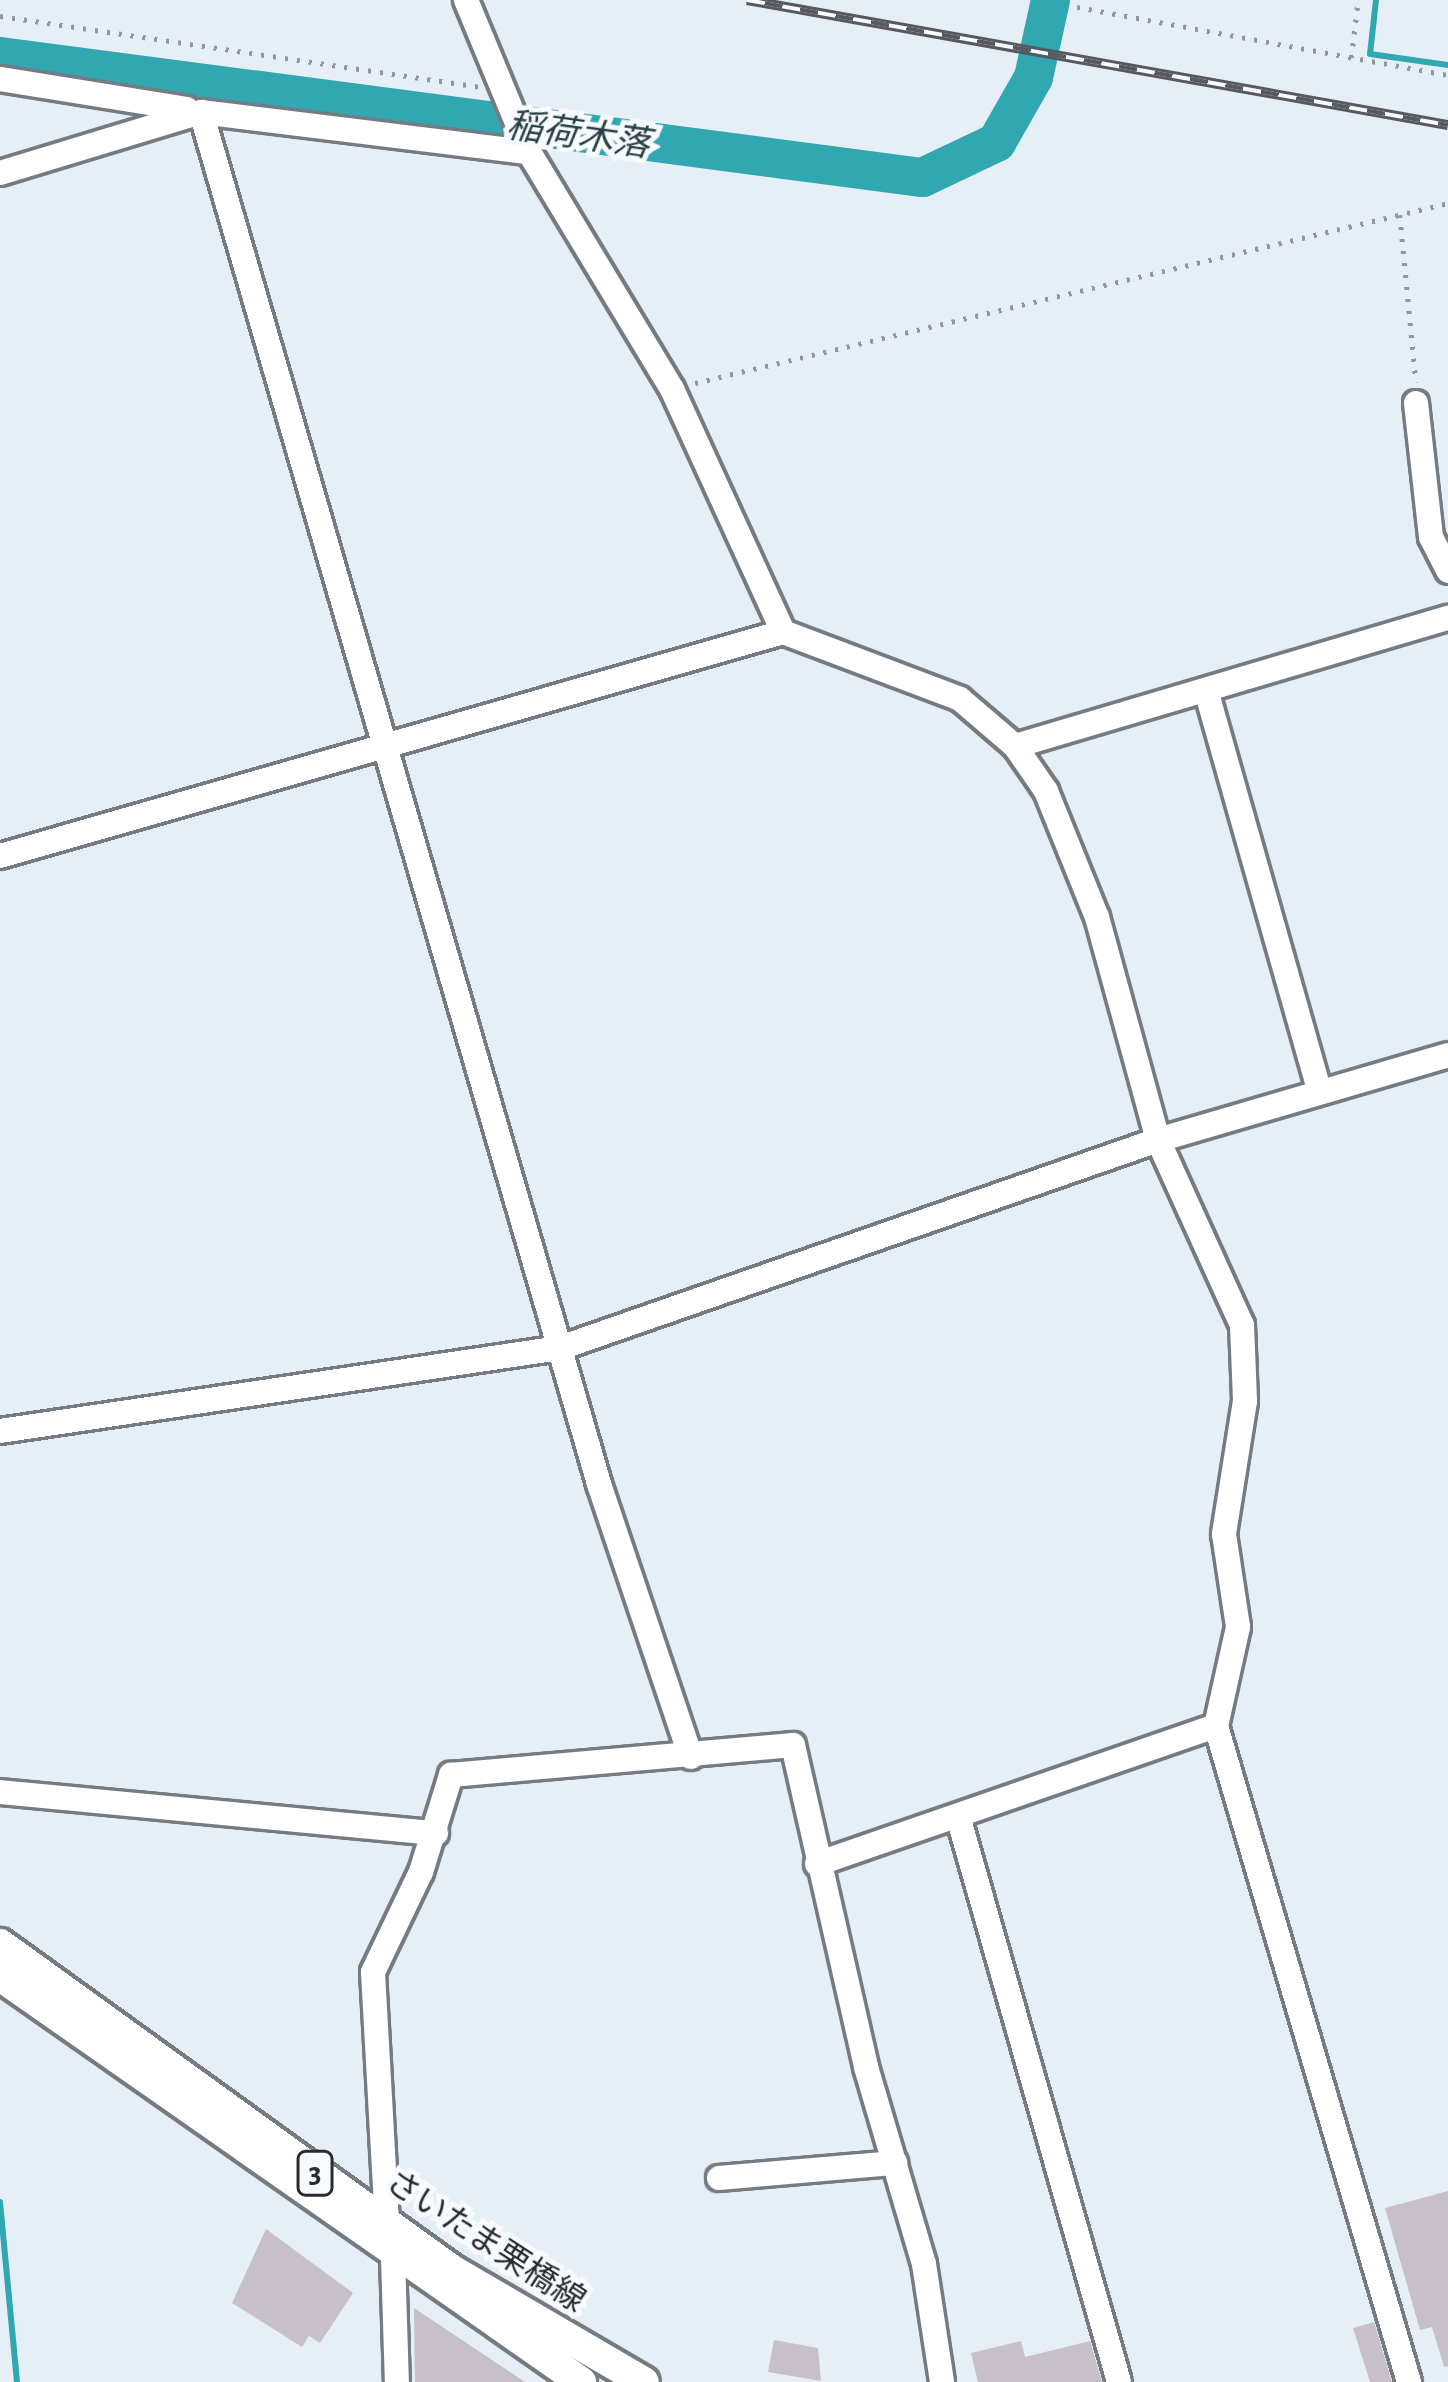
<!DOCTYPE html>
<html>
<head>
<meta charset="utf-8">
<style>
  body { margin:0 }
  #map { position:relative; width:1448px; height:2382px; overflow:hidden; background:#e6eef6; font-family:"Alegreya Sans","Noto Sans JP",sans-serif }
  div>[style] { position:absolute }
  [style*='--x'] { left:calc(var(--x)*1px); top:calc(var(--y)*1px); width:calc(var(--w)*1px); rotate:calc(var(--a)*1deg) }
  .stream>* { height:6px; margin:-3px; padding:0 3px; transform-origin:3px; border-radius:3px; background:#30a7b1 }
  .river>* { height:39px; margin:-19.5px; padding:0 19.5px; transform-origin:19.5px; border-radius:19.5px; background:#30a7b1 }
  .building>* { inset:0; background:#c7c0c8 }
  .path>* { height:4.5px; margin-top:-2.25px; transform-origin:0; background:repeating-linear-gradient(90deg,#91969c 0 3px,transparent 0 12px) }
  .roads { filter:drop-shadow(3px 0 #747b82) drop-shadow(-3px 0 #747b82) drop-shadow(0 3px #747b82) drop-shadow(0 -3px #747b82) }
  .minor>* { height:24px; margin:-12px; padding:0 12px; transform-origin:12px; border-radius:12px; background:#fff }
  .major>* { height:30px; margin:-15px; padding:0 15px; transform-origin:15px; border-radius:15px; background:#fff }
  .rail>* { height:10px; margin-top:-5px; transform-origin:0; background:repeating-linear-gradient(90deg,#f7fafe 0 18px,#565a5e 0 36px); box-sizing:border-box; border-block:3px solid #565a5e }
  span { translate:-50% -50%; white-space:nowrap; text-align:center; line-height:1.15; -webkit-text-stroke:10px #f7fafe; paint-order:stroke }
  .shield-label span { padding:3px 9px; background:#f7fafe; border:3px solid; border-radius:9px; -webkit-text-stroke-width:0 }
  .shield-label { font-size:30px; color:#292c2f; font-weight:700 }
  .street-label { font-size:33px; color:#292c2f }
  .water-label { font-size:36px; color:#284144; font-style:italic }
</style>
</head>
<body>
<div id="map">
  <div class="stream">
    <div style="--x:1376;--y:0;--w:54;--a:96.3"></div>
    <div style="--x:1370;--y:54;--w:79;--a:8"></div>
    <div style="--x:0;--y:2202;--w:181;--a:84.6"></div>
  </div>
  <div class="river">
    <div style="--x:0;--y:56;--w:930;--a:7.48"></div>
    <div style="--x:922;--y:177;--w:82;--a:-25.3"></div>
    <div style="--x:996;--y:142;--w:75;--a:-60.4"></div>
    <div style="--x:1033;--y:77;--w:79;--a:-77.6"></div>
  </div>
  <div class="building">
    <div style="clip-path:polygon(1448px 2191px,1448px 2366px,1444px 2367px,1432px 2327px,1420px 2330px,1385px 2208px)"></div>
    <div style="clip-path:polygon(266px 2229px,353px 2293px,320px 2343px,309px 2336px,302px 2347px,232px 2303px)"></div>
    <div style="clip-path:polygon(414px 2308px,525px 2382px,415px 2382px)"></div>
    <div style="clip-path:polygon(1374px 2322px,1392px 2382px,1370px 2382px,1353px 2328px)"></div>
    <div style="clip-path:polygon(774px 2340px,818px 2348px,821px 2381px,768px 2372px)"></div>
    <div style="clip-path:polygon(1021px 2341px,1025px 2357px,1090px 2341px,1102px 2382px,978px 2382px,971px 2353px)"></div>
  </div>
  <div class="path">
    <div style="--x:1077;--y:7;--w:377;--a:10.4"></div>
    <div style="--x:0;--y:16;--w:486;--a:8.4"></div>
    <div style="--x:1351;--y:58;--w:58;--a:-83.1"></div>
    <div style="--x:1400;--y:215;--w:168;--a:84.5"></div>
    <div style="--x:695;--y:383;--w:774;--a:-13.44"></div>
  </div>
  <div class="roads">
    <div class="minor">
      <div style="--x:466;--y:0;--w:165;--a:67.5"></div>
      <div style="--x:529;--y:152;--w:277;--a:58.9"></div>
      <div style="--x:672;--y:389;--w:267;--a:65.4"></div>
      <div style="--x:0;--y:79;--w:189;--a:9.1"></div>
      <div style="--x:201;--y:112;--w:330;--a:7"></div>
      <div style="--x:0;--y:173;--w:210;--a:-16.9"></div>
      <div style="--x:201;--y:112;--w:1429;--a:73.82"></div>
      <div style="--x:599;--y:1484;--w:288;--a:71.4"></div>
      <div style="--x:1416;--y:403;--w:135;--a:83.6"></div>
      <div style="--x:1431;--y:537;--w:38;--a:63"></div>
      <div style="--x:1206;--y:690;--w:418;--a:74.2"></div>
      <div style="--x:1015;--y:746;--w:452;--a:-16.5"></div>
      <div style="--x:0;--y:856;--w:814;--a:-15.96"></div>
      <div style="--x:783;--y:632;--w:189;--a:20.7"></div>
      <div style="--x:960;--y:699;--w:72;--a:40.5"></div>
      <div style="--x:1015;--y:746;--w:55;--a:55.4"></div>
      <div style="--x:1046;--y:791;--w:136;--a:68"></div>
      <div style="--x:1097;--y:917;--w:231;--a:74.7"></div>
      <div style="--x:1158;--y:1140;--w:203;--a:65.6"></div>
      <div style="--x:1242;--y:1325;--w:76;--a:87.7"></div>
      <div style="--x:1245;--y:1401;--w:135;--a:99"></div>
      <div style="--x:1224;--y:1534;--w:94;--a:81.4"></div>
      <div style="--x:1238;--y:1627;--w:101;--a:102.5"></div>
      <div style="--x:1216;--y:1726;--w:684;--a:73.61"></div>
      <div style="--x:0;--y:1431;--w:566;--a:-8.43"></div>
      <div style="--x:560;--y:1348;--w:633;--a:-19.18"></div>
      <div style="--x:1158;--y:1140;--w:302;--a:-16.3"></div>
      <div style="--x:0;--y:1792;--w:438;--a:5.4"></div>
      <div style="--x:958;--y:1816;--w:588;--a:74.12"></div>
      <div style="--x:817;--y:1864;--w:422;--a:-19.1"></div>
      <div style="--x:719;--y:2178;--w:177;--a:-4.9"></div>
      <div style="--x:387;--y:2223;--w:251;--a:-93.2"></div>
      <div style="--x:373;--y:1972;--w:111;--a:-64.4"></div>
      <div style="--x:421;--y:1872;--w:102;--a:-72.8"></div>
      <div style="--x:451;--y:1775;--w:343;--a:-5"></div>
      <div style="--x:793;--y:1745;--w:330;--a:77.2"></div>
      <div style="--x:866;--y:2067;--w:205;--a:73.6"></div>
      <div style="--x:924;--y:2264;--w:119;--a:81.3"></div>
      <div style="--x:393;--y:2258;--w:124;--a:88.2"></div>
    </div>
    <div class="major">
      <div style="--x:0;--y:1944;--w:557;--a:35.8"></div>
      <div style="--x:452;--y:2270;--w:222;--a:30.3"></div>
      <div style="--x:0;--y:1976;--w:709;--a:34.95"></div>
    </div>
  </div>
  <div class="rail">
    <div style="--x:747;--y:0;--w:712;--a:10.11"></div>
  </div>
  <div class="shield-label">
    <span style="left:315px;top:2173px">3</span>
  </div>
  <div class="street-label">
    <span style="left:485px;top:2242px;rotate:33deg">さいたま栗橋線</span>
  </div>
  <div class="water-label">
    <span style="left:578px;top:136px;rotate:8deg">稲荷木落</span>
  </div>
</div>
</body>
</html>
